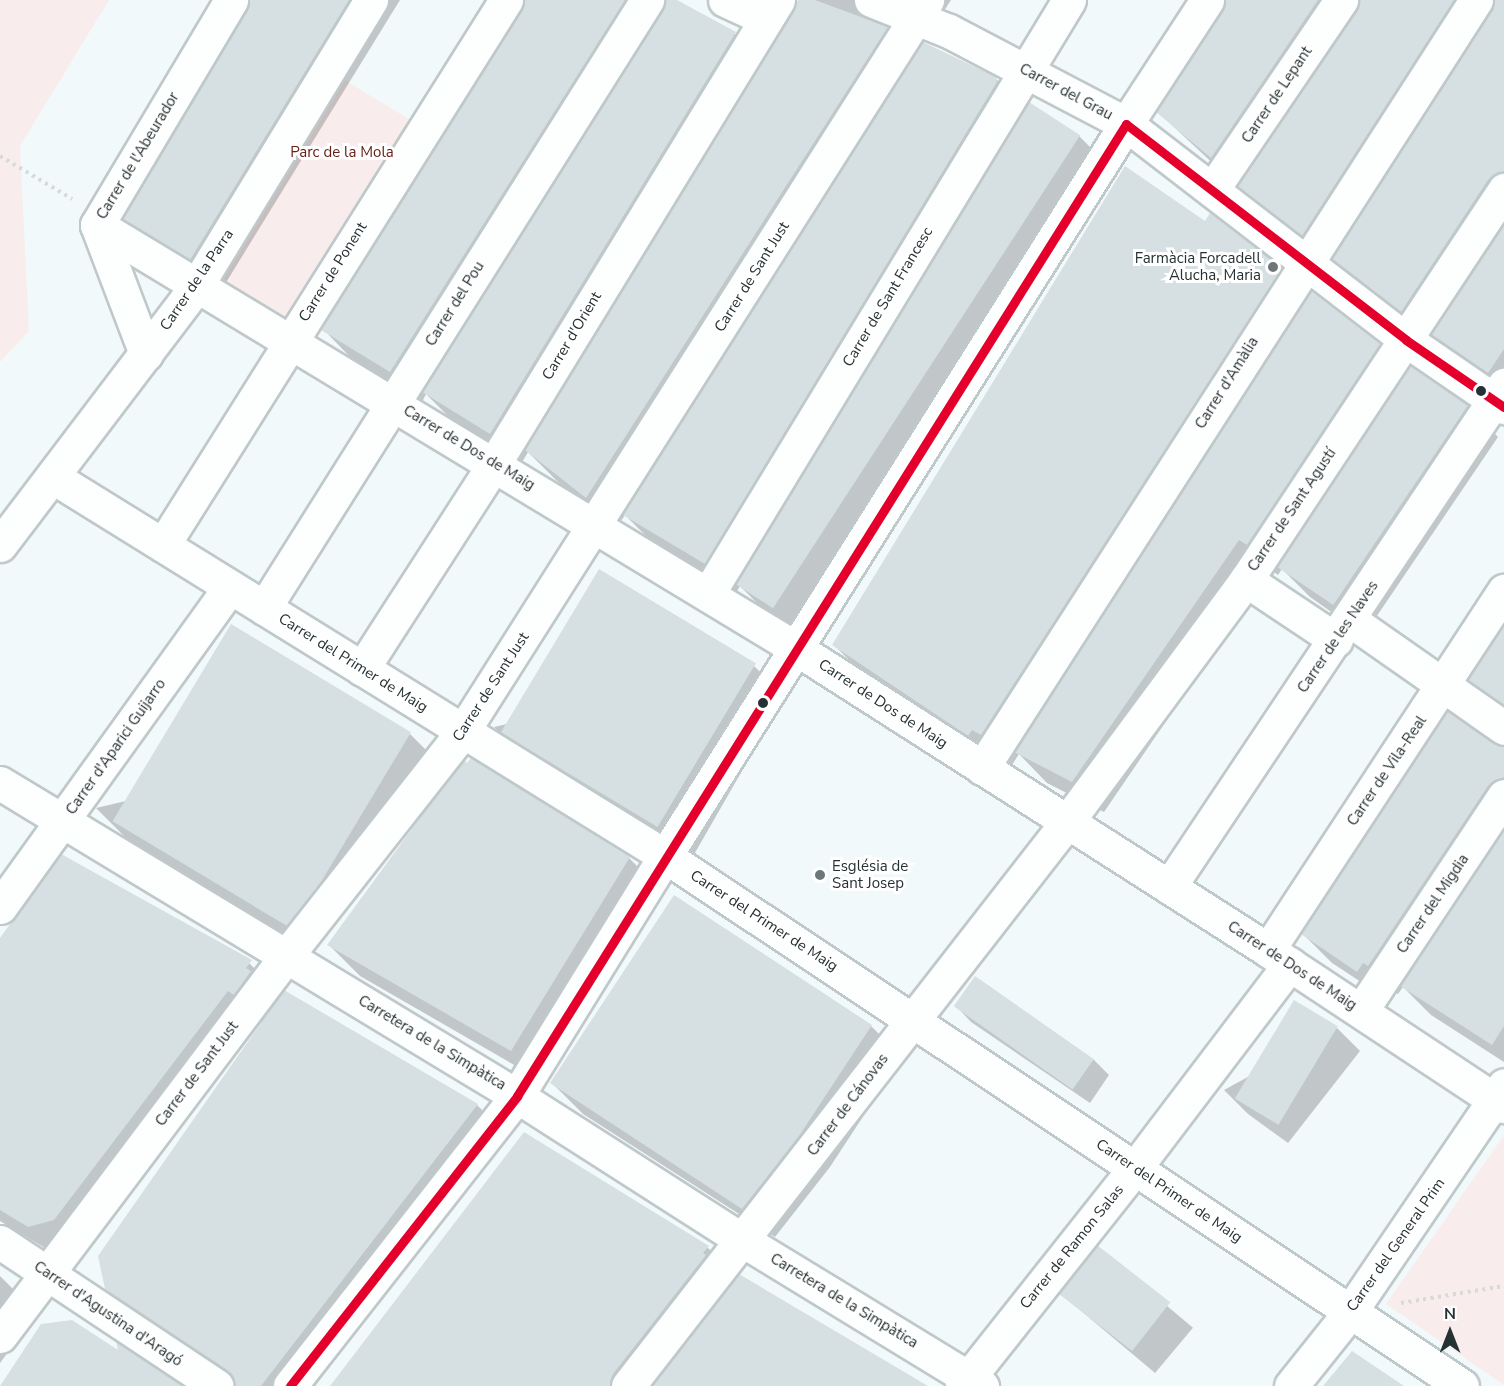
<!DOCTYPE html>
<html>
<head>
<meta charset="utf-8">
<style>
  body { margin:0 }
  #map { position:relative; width:1504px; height:1386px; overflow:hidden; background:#f2f9fa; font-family:"Nunito Sans",sans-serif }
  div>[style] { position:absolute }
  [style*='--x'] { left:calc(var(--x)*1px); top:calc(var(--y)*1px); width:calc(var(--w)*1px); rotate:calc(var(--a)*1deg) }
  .green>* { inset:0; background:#f8edec; transform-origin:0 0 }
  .shadow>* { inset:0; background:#0003; transform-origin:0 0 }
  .building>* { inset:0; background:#d6dfe1; transform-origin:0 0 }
  .path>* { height:4px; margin-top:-2px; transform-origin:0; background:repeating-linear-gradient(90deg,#d7dada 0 3px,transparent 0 7.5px) }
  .roads { filter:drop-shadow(2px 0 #bfc8ca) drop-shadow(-2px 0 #bfc8ca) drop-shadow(0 2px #bfc8ca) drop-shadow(0 -2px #bfc8ca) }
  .street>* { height:33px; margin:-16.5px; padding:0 16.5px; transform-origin:16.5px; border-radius:16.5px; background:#fdfefe }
  .secondary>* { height:33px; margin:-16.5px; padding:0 16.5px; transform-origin:16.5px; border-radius:16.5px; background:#fdfefe }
  .bus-1>* { height:9px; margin:-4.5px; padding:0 4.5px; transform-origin:4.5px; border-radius:4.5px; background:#e4002b }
  .dots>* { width:16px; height:16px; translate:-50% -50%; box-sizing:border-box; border:3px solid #fff; border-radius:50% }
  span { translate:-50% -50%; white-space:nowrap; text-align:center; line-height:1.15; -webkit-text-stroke:6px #fff; paint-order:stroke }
  .street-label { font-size:15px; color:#253133 }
  .park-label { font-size:15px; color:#672117 }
  .poi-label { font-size:15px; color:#253133 }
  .right { translate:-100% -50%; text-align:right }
  .left { translate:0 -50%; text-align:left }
  .north { position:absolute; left:1420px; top:1302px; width:60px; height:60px; -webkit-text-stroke:4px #fff; paint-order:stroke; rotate:0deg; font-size:16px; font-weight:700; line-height:24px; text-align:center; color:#253133 }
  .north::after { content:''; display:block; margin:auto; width:21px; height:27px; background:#253133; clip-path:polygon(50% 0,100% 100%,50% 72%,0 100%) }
</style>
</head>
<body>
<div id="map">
  <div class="green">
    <div style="clip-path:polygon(0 0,109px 0,20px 146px,29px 331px,0 362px)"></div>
    <div style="left:336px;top:75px;width:92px;height:245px;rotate:31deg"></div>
    <div style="clip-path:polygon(1504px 1135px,1504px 1385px,1386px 1304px)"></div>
  </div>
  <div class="shadow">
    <div style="clip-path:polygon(253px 0,400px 0,222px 289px,156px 249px,125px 219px)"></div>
    <div style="clip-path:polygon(527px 0,674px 0,735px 34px,764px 62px,802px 0,951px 0,936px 23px,900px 12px,885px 27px,915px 56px,995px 78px,1026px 109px,1079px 136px,1110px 167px,813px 642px,769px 615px,740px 586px,736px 593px,655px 545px,625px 515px,617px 527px,557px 481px,528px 452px,521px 464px,455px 423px,426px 394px,422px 402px,353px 360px,323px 329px)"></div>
    <div style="clip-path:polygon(1225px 0,1504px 0,1504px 393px,1464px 365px,1435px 337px,1432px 342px,1364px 290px,1336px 261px,1333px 266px,1270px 217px,1158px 112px,1224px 11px)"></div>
    <div style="clip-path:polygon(1205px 223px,1281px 269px,1309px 297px,1379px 345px,1407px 373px,1467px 406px,1498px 437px,1364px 635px,1310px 597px,1282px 569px,1278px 575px,1270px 569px,1104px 812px,1047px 783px,1019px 754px,1012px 765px,1003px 760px,999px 765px,865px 676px,834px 645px)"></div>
    <div style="clip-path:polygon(1504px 629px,1504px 712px,1470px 680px)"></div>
    <div style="clip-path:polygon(754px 666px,785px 696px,692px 858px,525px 757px,494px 727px)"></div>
    <div style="clip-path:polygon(410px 734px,441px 765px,307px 951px,127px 839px,96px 808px)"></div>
    <div style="clip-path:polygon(1493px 745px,1504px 746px,1504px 1062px,1431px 1015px,1403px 987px,1398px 994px,1393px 991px,1387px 999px,1332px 963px,1303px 934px)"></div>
    <div style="clip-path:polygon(629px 858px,660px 889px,542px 1081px,360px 976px,329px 945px)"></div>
    <div style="clip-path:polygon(0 941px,244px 958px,275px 989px,278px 1001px,477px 1105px,508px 1136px,315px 1386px,251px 1386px,231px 1373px,233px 1383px,138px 1320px,106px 1288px,263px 1023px,260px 1020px,85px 1250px,60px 1257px,0 1221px)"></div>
    <div style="clip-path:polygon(975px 978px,1093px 1059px,1109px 1075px,1090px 1103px,971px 1022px,956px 1006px)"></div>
    <div style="clip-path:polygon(871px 1026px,902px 1057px,830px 1167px,775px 1237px,583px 1114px,552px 1083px)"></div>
    <div style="clip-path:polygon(1337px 1028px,1360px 1051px,1288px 1143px,1248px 1114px,1224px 1090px)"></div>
    <div style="clip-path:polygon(524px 1134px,708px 1248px,738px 1278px,925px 1386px,332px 1386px)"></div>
    <div style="left:1098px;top:1248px;width:124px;height:59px;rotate:40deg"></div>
    <div style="clip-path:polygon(0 1276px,30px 1306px,26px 1328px,0 1363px)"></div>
  </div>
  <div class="building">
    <div style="clip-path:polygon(251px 0,349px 0,190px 260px,123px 219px)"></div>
    <div style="clip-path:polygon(525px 0,625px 0,390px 372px,321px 330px)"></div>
    <div style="clip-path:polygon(666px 0,677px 0,736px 32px,490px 434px,422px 392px)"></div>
    <div style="clip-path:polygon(798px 0,815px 0,888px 27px,586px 498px,525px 450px)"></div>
    <div style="clip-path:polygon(1226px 0,1318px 0,1211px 158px,1156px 112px)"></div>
    <div style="clip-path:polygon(1360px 0,1454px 0,1302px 236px,1237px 186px,1357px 11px)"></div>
    <div style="clip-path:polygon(1495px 0,1504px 0,1504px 171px,1488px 180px,1401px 312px,1332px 259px)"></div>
    <div style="clip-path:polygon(923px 42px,996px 77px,997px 82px,705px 564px,623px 515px)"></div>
    <div style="left:1029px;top:102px;width:61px;height:564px;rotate:33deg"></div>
    <div style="clip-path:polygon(1125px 166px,1205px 221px,1210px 213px,1282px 268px,981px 735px,972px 730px,968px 736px,832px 645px)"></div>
    <div style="clip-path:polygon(1504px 224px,1504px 349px,1488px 373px,1431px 334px)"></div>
    <div style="clip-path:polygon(1311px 291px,1380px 344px,1247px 545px,1239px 540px,1072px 782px,1014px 752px)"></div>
    <div style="left:1410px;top:366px;width:70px;height:241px;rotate:34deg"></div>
    <div style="left:599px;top:569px;width:183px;height:191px;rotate:31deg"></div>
    <div style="left:231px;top:624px;width:210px;height:230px;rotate:31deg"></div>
    <div style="clip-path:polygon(1504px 625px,1504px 705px,1468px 680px)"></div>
    <div style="clip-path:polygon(1447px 711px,1493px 743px,1504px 746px,1504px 777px,1488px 786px,1368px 966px,1363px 963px,1357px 972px,1301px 934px)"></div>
    <div style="clip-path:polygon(471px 758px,630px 857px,511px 1051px,327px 945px,430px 804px,464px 760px,467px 763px)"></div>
    <div style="clip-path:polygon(1504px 830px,1504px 1026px,1492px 1045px,1400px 986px)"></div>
    <div style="clip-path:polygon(61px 854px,252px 960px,246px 968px,251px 971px,234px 995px,228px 991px,54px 1220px,28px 1227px,0 1210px,0 938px)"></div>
    <div style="clip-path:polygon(674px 895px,872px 1025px,799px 1136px,742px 1209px,550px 1083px)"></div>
    <div style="left:975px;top:976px;width:145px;height:37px;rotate:35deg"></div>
    <div style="clip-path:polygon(284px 990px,478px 1104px,261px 1386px,236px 1386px,227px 1370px,105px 1289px,98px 1256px)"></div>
    <div style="left:1294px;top:1000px;width:51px;height:115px;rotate:31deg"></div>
    <div style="clip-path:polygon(524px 1132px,709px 1246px,703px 1253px,706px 1255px,613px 1374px,610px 1386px,330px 1386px)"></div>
    <div style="left:1097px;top:1245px;width:93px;height:62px;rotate:38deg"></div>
    <div style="clip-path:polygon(739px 1274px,928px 1386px,652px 1386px)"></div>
    <div style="clip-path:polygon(72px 1320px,118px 1350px,116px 1341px,183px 1386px,0 1386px,41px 1324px)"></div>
    <div style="clip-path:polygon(1352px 1351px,1404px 1386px,1323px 1386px)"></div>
  </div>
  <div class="path">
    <div style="--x:0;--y:156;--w:84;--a:30.8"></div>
    <div style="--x:1401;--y:1303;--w:104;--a:-9.4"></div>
  </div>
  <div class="roads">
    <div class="street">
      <div style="--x:725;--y:0;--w:45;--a:24.9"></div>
      <div style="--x:1126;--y:124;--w:148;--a:-56.8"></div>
      <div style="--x:1212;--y:190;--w:230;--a:-55.8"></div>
      <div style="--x:97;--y:225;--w:818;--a:31.2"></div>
      <div style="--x:797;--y:649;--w:559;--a:32.58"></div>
      <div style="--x:1268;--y:950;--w:283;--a:33.5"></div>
      <div style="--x:97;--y:225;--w:262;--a:-59.2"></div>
      <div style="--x:97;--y:225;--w:138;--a:69.2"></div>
      <div style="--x:53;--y:477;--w:720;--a:31.77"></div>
      <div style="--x:665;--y:856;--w:282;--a:121.7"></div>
      <div style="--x:517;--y:1096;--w:368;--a:128.1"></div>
      <div style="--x:0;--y:545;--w:326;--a:-52.8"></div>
      <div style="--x:197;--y:285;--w:334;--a:-58.6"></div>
      <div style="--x:163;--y:545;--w:644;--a:-57.82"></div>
      <div style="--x:1246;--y:580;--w:108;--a:33.7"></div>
      <div style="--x:708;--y:594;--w:695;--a:-58.71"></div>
      <div style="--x:264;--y:608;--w:719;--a:-57.79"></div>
      <div style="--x:1350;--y:620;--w:188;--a:35"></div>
      <div style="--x:362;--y:669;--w:244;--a:-57.2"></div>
      <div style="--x:494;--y:464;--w:544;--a:-58.53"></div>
      <div style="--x:982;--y:768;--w:913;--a:-57.25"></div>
      <div style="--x:0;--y:783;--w:604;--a:31.19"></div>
      <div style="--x:517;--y:1096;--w:269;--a:32.6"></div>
      <div style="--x:744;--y:1241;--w:279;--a:31.4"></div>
      <div style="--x:1169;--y:887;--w:604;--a:-56.28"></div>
      <div style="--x:0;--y:907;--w:394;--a:-54.3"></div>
      <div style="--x:1268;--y:950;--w:430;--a:-56.7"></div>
      <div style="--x:1361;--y:1011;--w:258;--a:-56.4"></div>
      <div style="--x:0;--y:1242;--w:260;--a:33.6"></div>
      <div style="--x:0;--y:1336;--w:477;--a:-53"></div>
      <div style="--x:287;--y:955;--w:285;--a:-51.8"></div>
      <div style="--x:463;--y:731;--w:866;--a:-57.59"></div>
      <div style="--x:628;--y:1386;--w:715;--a:-52.1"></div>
      <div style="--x:1067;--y:822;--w:301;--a:-53.5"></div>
      <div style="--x:1246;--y:580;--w:468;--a:-56.5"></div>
      <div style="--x:962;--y:1386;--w:278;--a:-51.6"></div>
      <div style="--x:1135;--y:1168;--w:256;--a:-52.8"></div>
      <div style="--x:1291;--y:1386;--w:95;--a:-51.4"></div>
      <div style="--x:1350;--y:1312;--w:274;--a:-55.8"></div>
    </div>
    <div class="secondary">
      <div style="--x:871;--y:0;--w:84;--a:21.7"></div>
      <div style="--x:949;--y:31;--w:200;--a:27.7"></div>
      <div style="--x:1126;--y:124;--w:354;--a:37.6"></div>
      <div style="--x:1406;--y:340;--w:119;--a:34.4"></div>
      <div style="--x:1126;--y:124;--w:865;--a:122.2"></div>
      <div style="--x:665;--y:856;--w:957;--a:33.62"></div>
    </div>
  </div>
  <div class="bus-1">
    <div style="--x:290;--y:1386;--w:368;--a:-51.9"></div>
    <div style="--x:517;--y:1096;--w:1147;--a:-57.93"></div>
    <div style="--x:1126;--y:124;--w:354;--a:37.6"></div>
    <div style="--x:1406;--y:340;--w:119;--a:34.4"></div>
  </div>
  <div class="dots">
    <div style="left:1273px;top:267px;background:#6d7779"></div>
    <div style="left:1481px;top:391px;background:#253133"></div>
    <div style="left:763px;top:703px;background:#253133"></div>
    <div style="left:820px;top:875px;background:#6d7779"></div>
  </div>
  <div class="street-label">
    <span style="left:1066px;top:92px;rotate:28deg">Carrer del Grau</span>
    <span style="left:1277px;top:95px;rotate:-56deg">Carrer de Lepant</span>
    <span style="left:138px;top:156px;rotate:-59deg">Carrer de l'Abeurador</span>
    <span style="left:333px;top:272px;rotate:-58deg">Carrer de Ponent</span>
    <span style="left:752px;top:277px;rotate:-58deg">Carrer de Sant Just</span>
    <span style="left:197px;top:280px;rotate:-56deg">Carrer de la Parra</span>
    <span style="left:888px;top:297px;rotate:-59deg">Carrer de Sant Francesc</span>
    <span style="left:455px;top:304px;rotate:-58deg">Carrer del Pou</span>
    <span style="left:572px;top:336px;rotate:-59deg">Carrer d'Orient</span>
    <span style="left:1227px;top:383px;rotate:-58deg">Carrer d'Amàlia</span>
    <span style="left:469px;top:448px;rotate:31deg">Carrer de Dos de Maig</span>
    <span style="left:1292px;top:510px;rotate:-56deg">Carrer de Sant Agustí</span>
    <span style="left:1338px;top:637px;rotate:-56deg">Carrer de les Naves</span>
    <span style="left:353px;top:663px;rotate:32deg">Carrer del Primer de Maig</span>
    <span style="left:491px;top:687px;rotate:-57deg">Carrer de Sant Just</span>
    <span style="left:883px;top:704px;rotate:33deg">Carrer de Dos de Maig</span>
    <span style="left:116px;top:747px;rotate:-55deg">Carrer d'Aparici Guijarro</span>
    <span style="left:1387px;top:771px;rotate:-56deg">Carrer de Vila-Real</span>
    <span style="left:1433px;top:904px;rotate:-56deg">Carrer del Migdia</span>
    <span style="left:764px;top:921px;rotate:33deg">Carrer del Primer de Maig</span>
    <span style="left:1292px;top:966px;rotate:33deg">Carrer de Dos de Maig</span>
    <span style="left:432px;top:1043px;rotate:31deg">Carretera de la Simpàtica</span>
    <span style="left:197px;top:1074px;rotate:-53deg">Carrer de Sant Just</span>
    <span style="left:848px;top:1105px;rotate:-53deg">Carrer de Cánovas</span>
    <span style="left:1169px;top:1191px;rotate:34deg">Carrer del Primer de Maig</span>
    <span style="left:1396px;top:1245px;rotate:-55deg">Carrer del General Prim</span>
    <span style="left:1072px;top:1247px;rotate:-51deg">Carrer de Ramon Salas</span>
    <span style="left:844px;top:1301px;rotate:31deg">Carretera de la Simpàtica</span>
    <span style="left:108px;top:1314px;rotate:34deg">Carrer d'Agustina d'Aragó</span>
  </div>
  <div class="park-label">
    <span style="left:342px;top:153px">Parc de la Mola</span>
  </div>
  <div class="poi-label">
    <span class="right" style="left:1261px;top:267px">Farmàcia Forcadell<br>Alucha, Maria</span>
    <span class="left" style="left:832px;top:875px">Església de<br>Sant Josep</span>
  </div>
  <div class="north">N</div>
</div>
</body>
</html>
